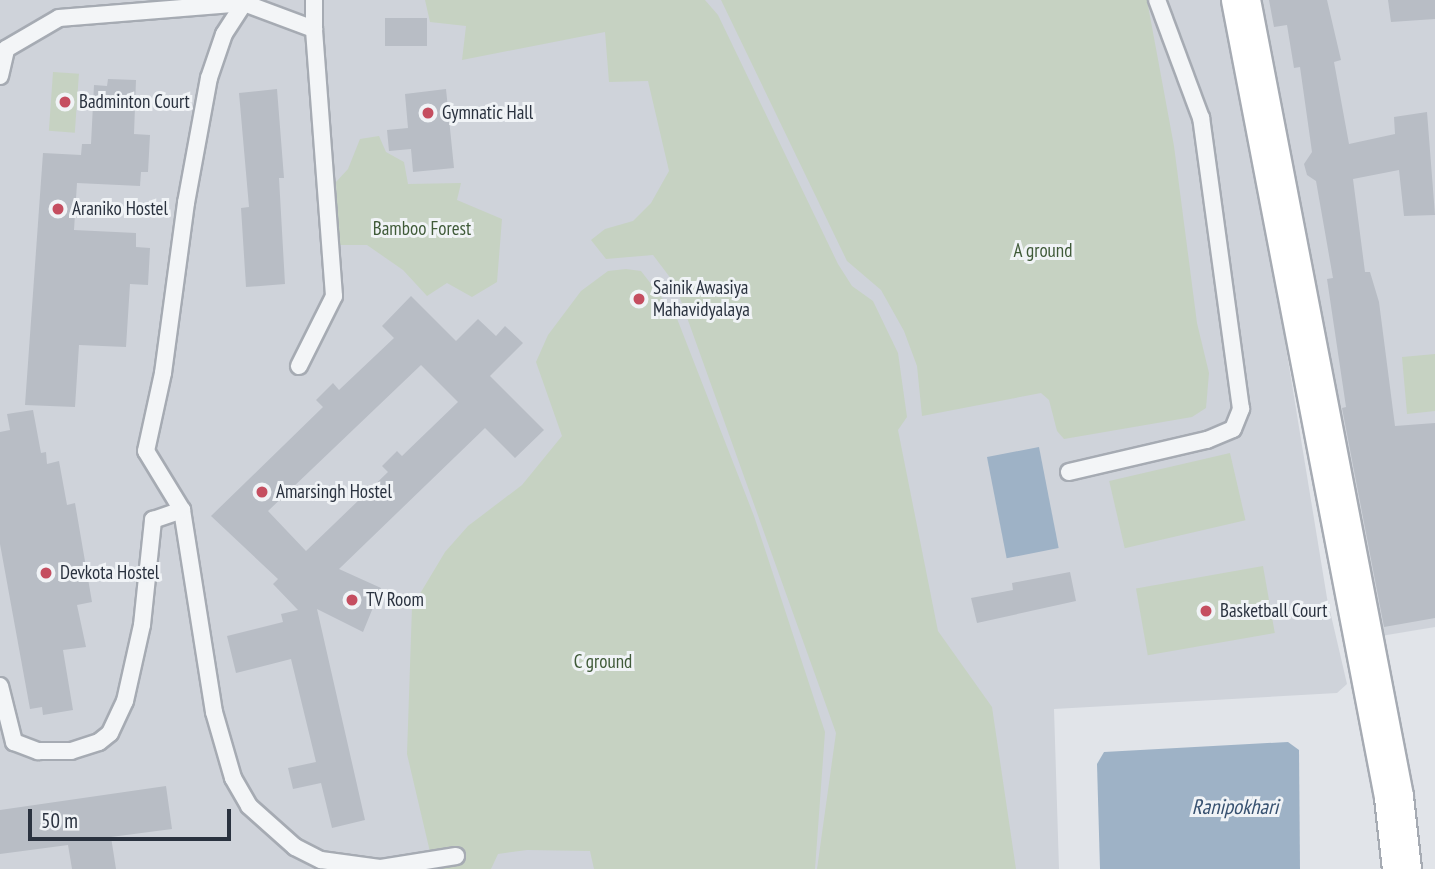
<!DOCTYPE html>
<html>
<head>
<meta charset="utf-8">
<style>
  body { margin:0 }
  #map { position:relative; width:1435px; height:869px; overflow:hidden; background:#e1e4e9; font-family:"PT Sans Narrow",sans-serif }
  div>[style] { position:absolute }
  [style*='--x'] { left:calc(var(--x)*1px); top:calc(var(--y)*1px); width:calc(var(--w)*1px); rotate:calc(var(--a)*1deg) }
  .built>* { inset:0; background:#cfd3da }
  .green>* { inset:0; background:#c6d2c2; transform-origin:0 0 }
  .water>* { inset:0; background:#9eb2c6; transform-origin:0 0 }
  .building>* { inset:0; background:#b8bdc5; transform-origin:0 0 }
  .roads { filter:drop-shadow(2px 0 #a6abb3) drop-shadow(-2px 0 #a6abb3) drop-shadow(0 2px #a6abb3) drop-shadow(0 -2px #a6abb3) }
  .lane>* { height:16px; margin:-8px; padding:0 8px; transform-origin:8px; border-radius:8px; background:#f3f5f7 }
  .primary>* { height:38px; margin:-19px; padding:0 19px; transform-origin:19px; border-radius:19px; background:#fff }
  .dots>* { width:19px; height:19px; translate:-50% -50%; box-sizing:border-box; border:4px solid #f0f3f6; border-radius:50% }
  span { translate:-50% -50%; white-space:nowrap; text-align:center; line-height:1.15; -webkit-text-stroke:6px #f0f3f6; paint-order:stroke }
  .poi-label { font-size:19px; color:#2a323f }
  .left { translate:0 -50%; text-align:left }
  .park-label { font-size:19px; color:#3f5a38 }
  .water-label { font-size:21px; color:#375170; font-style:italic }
  .scale { position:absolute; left:28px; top:809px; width:203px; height:32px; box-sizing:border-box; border:4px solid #2a323f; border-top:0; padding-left:9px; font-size:21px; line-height:24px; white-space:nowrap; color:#2a323f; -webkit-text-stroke:5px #f0f3f6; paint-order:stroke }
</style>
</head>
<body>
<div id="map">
  <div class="built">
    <div style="clip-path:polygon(0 0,1229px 0,1327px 598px,1347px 684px,1337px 693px,1054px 709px,1059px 869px,0 869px)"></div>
    <div style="clip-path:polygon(1257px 0,1435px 0,1435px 627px,1369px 638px)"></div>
  </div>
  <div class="green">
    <div style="clip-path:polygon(425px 0,705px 0,718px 15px,838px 264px,852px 286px,873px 301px,898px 353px,907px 417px,898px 430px,938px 631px,992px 707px,1016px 869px,817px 869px,836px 733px,675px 284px,653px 255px,606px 259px,591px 240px,605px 229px,633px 221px,651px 203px,669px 171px,648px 81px,609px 82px,605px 32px,462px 60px,466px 26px,430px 22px)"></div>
    <div style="clip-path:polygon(721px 0,1147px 0,1174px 146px,1197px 323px,1209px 373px,1206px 408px,1192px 417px,1064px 439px,1057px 431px,1049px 400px,1041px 393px,922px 416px,917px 366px,904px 331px,881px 290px,847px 261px)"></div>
    <div style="left:53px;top:72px;width:26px;height:59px;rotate:4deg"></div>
    <div style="clip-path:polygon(379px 136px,386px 152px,404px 162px,408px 184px,461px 183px,457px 200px,502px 219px,497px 282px,472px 297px,447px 283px,427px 296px,403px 270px,367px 245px,338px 245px,336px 182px,348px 169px,360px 139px)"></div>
    <div style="clip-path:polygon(626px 269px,641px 271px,676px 316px,754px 516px,825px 732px,815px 869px,594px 869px,590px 851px,527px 850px,498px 854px,491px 869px,434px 869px,407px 754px,412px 607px,445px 552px,468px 526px,522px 485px,562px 436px,536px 362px,548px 335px,581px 291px,608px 271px)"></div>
    <div style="clip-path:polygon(1435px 354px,1435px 411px,1407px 414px,1402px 357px)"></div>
    <div style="left:1230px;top:453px;width:69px;height:124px;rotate:77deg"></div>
    <div style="left:1263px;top:566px;width:68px;height:129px;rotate:80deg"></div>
  </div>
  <div class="water">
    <div style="left:1039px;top:447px;width:103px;height:53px;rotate:79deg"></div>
    <div style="clip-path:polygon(1288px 742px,1299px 750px,1300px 869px,1100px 869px,1097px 764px,1104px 752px)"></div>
  </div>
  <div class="building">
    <div style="clip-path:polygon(1269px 0,1327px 0,1341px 60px,1334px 62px,1349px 144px,1395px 134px,1394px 117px,1427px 112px,1435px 215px,1404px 216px,1399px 170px,1353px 179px,1365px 272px,1370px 272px,1379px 302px,1395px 426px,1435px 423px,1435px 618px,1384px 627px,1342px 408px,1346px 407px,1327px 279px,1333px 278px,1316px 181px,1307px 175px,1304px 164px,1312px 152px,1300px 67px,1294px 68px,1287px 25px,1274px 27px)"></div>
    <div style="clip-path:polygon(1388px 0,1435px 0,1435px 19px,1391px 22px)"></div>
    <div style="left:385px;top:18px;width:42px;height:28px"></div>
    <div style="clip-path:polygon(108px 79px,136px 80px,134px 134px,150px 135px,148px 172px,141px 172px,140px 186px,77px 183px,74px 230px,136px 233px,136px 247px,150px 248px,148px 285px,130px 284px,126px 347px,79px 345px,75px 407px,25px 405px,43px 153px,81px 155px,82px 144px,91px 144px,94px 85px,107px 86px)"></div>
    <div style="clip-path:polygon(277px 89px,284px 178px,279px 178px,285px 284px,246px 287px,241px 208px,249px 207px,239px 93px)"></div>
    <div style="clip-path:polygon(446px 89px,454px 168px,413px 172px,411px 149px,389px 151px,387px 130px,408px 128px,405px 94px)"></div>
    <div style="clip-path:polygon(evenodd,411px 296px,456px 341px,478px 319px,496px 336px,505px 326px,523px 343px,490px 376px,544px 430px,515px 458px,485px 428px,339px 569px,381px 588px,363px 632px,317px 609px,365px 820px,332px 828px,321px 783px,293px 789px,288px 768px,316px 762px,291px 659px,236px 673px,227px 636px,283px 622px,281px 614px,298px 610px,273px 584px,278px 579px,211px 516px,323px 407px,316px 400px,333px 383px,339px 390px,394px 338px,382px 326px,411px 296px,421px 365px,458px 402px,402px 456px,397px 451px,382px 466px,388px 472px,306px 551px,268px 511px,421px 365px)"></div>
    <div style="clip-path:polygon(33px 410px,41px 453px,46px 452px,47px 464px,59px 461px,67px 505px,75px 503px,92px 602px,77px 605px,86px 647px,63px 650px,73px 710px,43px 715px,42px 707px,30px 709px,0 544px,0 432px,10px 430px,7px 414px)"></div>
    <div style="clip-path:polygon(1070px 572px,1076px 601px,977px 623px,971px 598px,1013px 590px,1012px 583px)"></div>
    <div style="clip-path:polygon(166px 786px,172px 829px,111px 837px,116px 869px,72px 869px,68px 845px,0 854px,0 810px)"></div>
  </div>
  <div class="roads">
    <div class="lane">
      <div style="--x:0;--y:76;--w:28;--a:-77"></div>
      <div style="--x:6;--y:49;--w:61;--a:-30.3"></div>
      <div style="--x:59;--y:18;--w:186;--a:-4.6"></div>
      <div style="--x:244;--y:3;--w:75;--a:20.4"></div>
      <div style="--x:314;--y:29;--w:29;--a:-90"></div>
      <div style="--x:299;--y:366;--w:78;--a:-63.4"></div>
      <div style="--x:334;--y:296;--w:268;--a:-94.3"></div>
      <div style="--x:1069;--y:472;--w:142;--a:-13.1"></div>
      <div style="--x:1207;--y:440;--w:28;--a:-23"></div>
      <div style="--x:1233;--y:429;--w:22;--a:-68"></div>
      <div style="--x:1241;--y:409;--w:294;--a:-97.8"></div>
      <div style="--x:1201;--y:118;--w:126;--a:-110.4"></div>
      <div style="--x:182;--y:510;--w:205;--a:81"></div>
      <div style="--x:214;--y:712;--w:69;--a:73.9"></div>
      <div style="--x:233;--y:778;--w:32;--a:60"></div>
      <div style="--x:249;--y:806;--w:62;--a:41.7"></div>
      <div style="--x:295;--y:847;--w:29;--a:27"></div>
      <div style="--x:321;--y:860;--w:61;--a:7.6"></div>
      <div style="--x:381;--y:868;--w:76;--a:-9.1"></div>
      <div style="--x:0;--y:686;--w:58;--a:76"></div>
      <div style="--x:14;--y:742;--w:26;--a:21"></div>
      <div style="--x:38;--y:751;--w:33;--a:0"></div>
      <div style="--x:71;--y:751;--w:29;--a:-18"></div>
      <div style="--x:99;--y:742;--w:14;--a:-39"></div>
      <div style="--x:110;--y:733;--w:35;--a:-65"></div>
      <div style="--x:125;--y:701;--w:78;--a:-77.4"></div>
      <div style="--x:142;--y:625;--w:106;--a:-84"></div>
      <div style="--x:153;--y:520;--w:31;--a:-19"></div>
      <div style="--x:182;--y:510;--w:69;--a:-121.4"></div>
      <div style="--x:146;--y:451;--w:80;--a:-77.7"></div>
      <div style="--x:163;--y:373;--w:172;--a:-82.3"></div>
      <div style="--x:186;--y:203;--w:127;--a:-79.6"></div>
      <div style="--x:209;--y:78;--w:46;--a:-71.2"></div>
      <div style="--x:224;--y:34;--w:37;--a:-57"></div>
    </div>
    <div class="primary">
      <div style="--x:1241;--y:0;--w:812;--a:79.13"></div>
      <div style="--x:1394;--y:797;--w:72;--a:83.7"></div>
    </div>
  </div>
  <div class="dots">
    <div style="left:65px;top:102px;background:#c54e60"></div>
    <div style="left:428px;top:113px;background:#c54e60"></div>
    <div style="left:58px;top:209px;background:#c54e60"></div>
    <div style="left:639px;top:299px;background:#c54e60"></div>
    <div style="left:262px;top:492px;background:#c54e60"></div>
    <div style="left:46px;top:573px;background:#c54e60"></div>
    <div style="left:352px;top:600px;background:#c54e60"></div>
    <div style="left:1206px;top:611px;background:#c54e60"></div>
  </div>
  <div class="poi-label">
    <span class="left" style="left:79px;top:102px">Badminton Court</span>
    <span class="left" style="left:442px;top:113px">Gymnatic Hall</span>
    <span class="left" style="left:72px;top:209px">Araniko Hostel</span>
    <span class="left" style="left:653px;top:299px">Sainik Awasiya<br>Mahavidyalaya</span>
    <span class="left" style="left:276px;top:492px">Amarsingh Hostel</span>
    <span class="left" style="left:60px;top:573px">Devkota Hostel</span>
    <span class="left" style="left:366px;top:600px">TV Room</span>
    <span class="left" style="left:1220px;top:611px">Basketball Court</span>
  </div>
  <div class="park-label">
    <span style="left:422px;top:229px">Bamboo Forest</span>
    <span style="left:1043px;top:251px">A ground</span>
    <span style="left:603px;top:662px">C ground</span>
  </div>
  <div class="water-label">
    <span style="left:1235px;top:807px">Ranipokhari</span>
  </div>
  <div class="scale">50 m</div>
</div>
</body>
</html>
